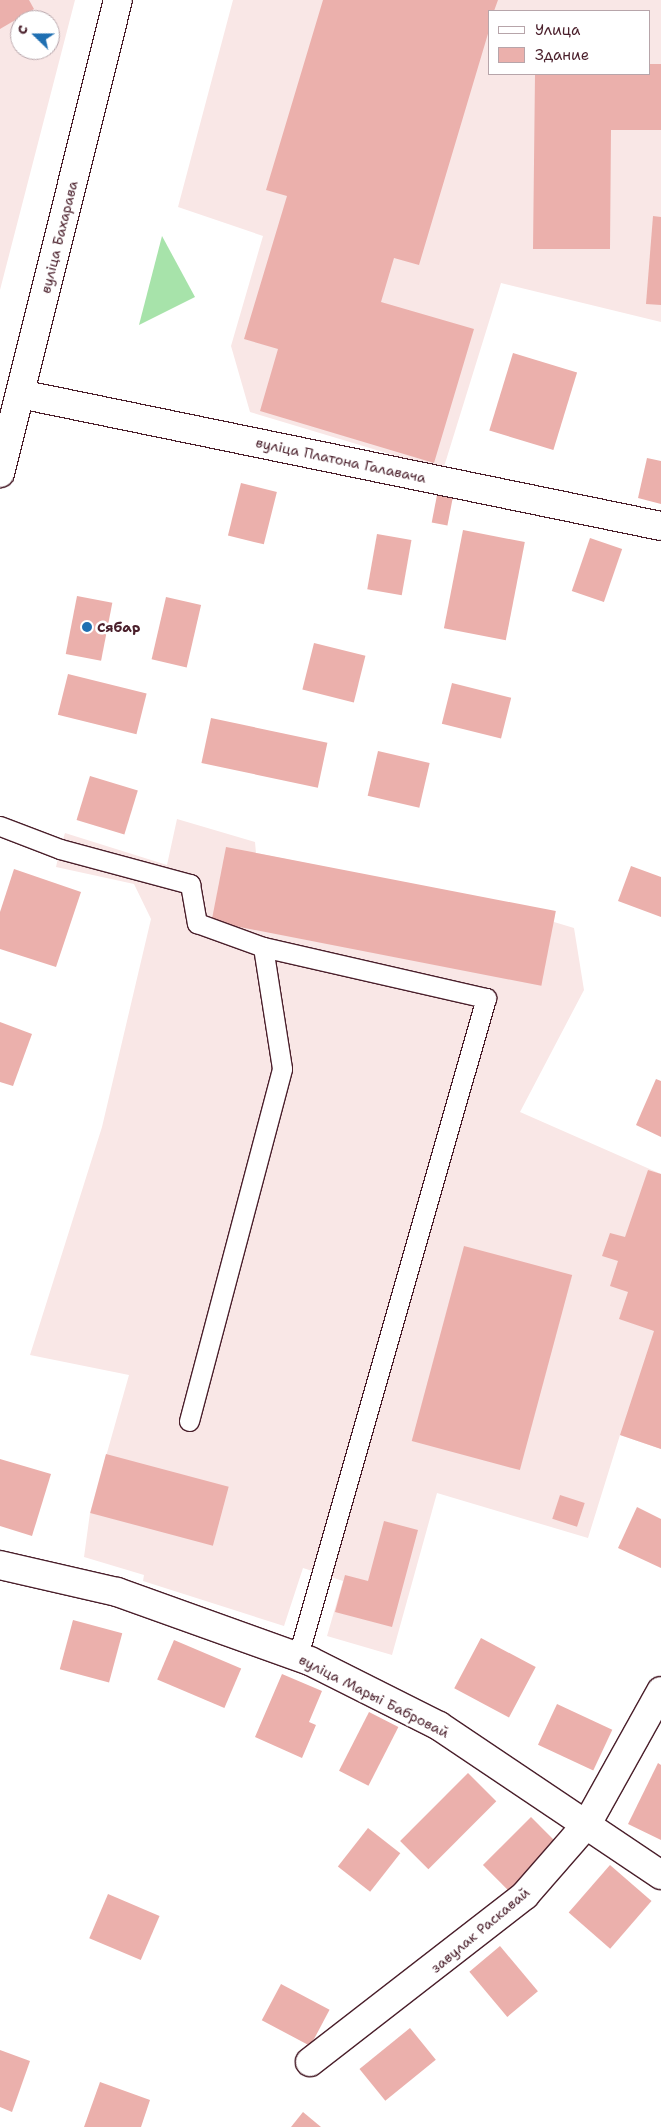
<!DOCTYPE html>
<html>
<head>
<meta charset="utf-8">
<style>
  body { margin:0 }
  #map { position:relative; width:661px; height:2127px; overflow:hidden; background:#fff; font-family:"Shantell Sans",sans-serif }
  div>[style] { position:absolute }
  [style*='--x'] { left:calc(var(--x)*1px); top:calc(var(--y)*1px); width:calc(var(--w)*1px); rotate:calc(var(--a)*1deg) }
  .built>* { inset:0; background:#f9e7e6 }
  .green>* { inset:0; background:#a7e3aa }
  .building>* { inset:0; background:#ebb0ac; transform-origin:0 0 }
  .roads { filter:drop-shadow(1px 0 #4a1f2b) drop-shadow(-1px 0 #4a1f2b) drop-shadow(0 1px #4a1f2b) drop-shadow(0 -1px #4a1f2b) }
  .service>* { height:19px; margin:-9.5px; padding:0 9.5px; transform-origin:9.5px; border-radius:9.5px; background:#fff }
  .minor>* { height:28px; margin:-14px; padding:0 14px; transform-origin:14px; border-radius:14px; background:#fff }
  .primary>* { height:28px; margin:-14px; padding:0 14px; transform-origin:14px; border-radius:14px; background:#fff }
  .dots>* { width:14px; height:14px; translate:-50% -50%; box-sizing:border-box; border:2px solid #fff; border-radius:50% }
  span { translate:-50% -50%; white-space:nowrap; text-align:center; line-height:1.15; -webkit-text-stroke:5px #fff; paint-order:stroke }
  .street-label { font-size:14px; color:#4a1f2b }
  .poi-label { font-size:14px; color:#4a1f2b; font-weight:700 }
  .left { translate:0 -50%; text-align:left }
  .legend { position:absolute; left:488px; top:10px; width:162px; height:65px; box-sizing:border-box; background:#fff; border:1px solid #b7a5aa; margin:0; padding:6px 9px; list-style:none; font-size:15px; color:#4a1f2b }
  .legend li { display:flex; align-items:center; gap:10px; height:25px }
  .legend b { width:25px; border:1px solid #b7a5aa }
  .north { position:absolute; left:10px; top:10px; width:50px; height:50px; box-sizing:border-box; background:#fff; border:1px solid #b7a5aa; border-radius:50%; rotate:292deg; font-size:14px; font-weight:700; line-height:20px; text-align:center; color:#4a1f2b }
  .north::after { content:''; display:block; margin:auto; width:18px; height:22px; background:#1f6fb2; clip-path:polygon(50% 0,100% 100%,50% 72%,0 100%) }
</style>
</head>
<body>
<div id="map">
  <div class="built">
    <div style="clip-path:polygon(evenodd,0 0,75px 0,0 290px,0 0,20px 20px,50px 20px,50px 50px,20px 50px,20px 20px)"></div>
    <div style="clip-path:polygon(evenodd,233px 0,661px 0,661px 322px,501px 283px,443px 470px,250px 412px,231px 346px,263px 236px,178px 207px,233px 0,490px 11px,650px 11px,650px 74px,490px 74px,490px 11px)"></div>
    <div style="clip-path:polygon(177px 819px,255px 842px,256px 853px,555px 913px,554px 922px,574px 928px,584px 990px,520px 1112px,661px 1174px,661px 1449px,620px 1435px,588px 1538px,437px 1493px,392px 1655px,327px 1636px,343px 1581px,303px 1568px,284px 1626px,143px 1581px,144px 1575px,84px 1557px,90px 1513px,129px 1375px,30px 1355px,102px 1127px,151px 919px,134px 884px,56px 867px,60px 849px,65px 833px,167px 865px)"></div>
  </div>
  <div class="green">
    <div style="clip-path:polygon(162px 236px,195px 297px,139px 325px)"></div>
  </div>
  <div class="building">
    <div style="clip-path:polygon(0 0,29px 0,34px 9px,0 29px)"></div>
    <div style="clip-path:polygon(323px 0,498px 0,494px 11px,490px 11px,490px 27px,419px 265px,394px 258px,381px 302px,474px 329px,434px 463px,260px 411px,278px 349px,244px 339px,287px 196px,266px 190px)"></div>
    <div style="clip-path:polygon(650px 64px,661px 64px,661px 130px,611px 130px,610px 249px,533px 249px,535px 74px,650px 74px)"></div>
    <div style="clip-path:polygon(653px 216px,661px 217px,661px 305px,646px 304px)"></div>
    <div style="left:513px;top:353px;width:67px;height:81px;rotate:17deg"></div>
    <div style="clip-path:polygon(647px 458px,661px 461px,661px 504px,638px 498px)"></div>
    <div style="left:241px;top:483px;width:37px;height:54px;rotate:14deg"></div>
    <div style="left:438px;top:490px;width:16px;height:33px;rotate:11deg"></div>
    <div style="left:463px;top:530px;width:63px;height:100px;rotate:11deg"></div>
    <div style="left:377px;top:534px;width:35px;height:56px;rotate:10deg"></div>
    <div style="left:590px;top:538px;width:34px;height:56px;rotate:19deg"></div>
    <div style="left:77px;top:596px;width:36px;height:59px;rotate:11deg"></div>
    <div style="left:166px;top:597px;width:36px;height:64px;rotate:13deg"></div>
    <div style="left:314px;top:643px;width:53px;height:48px;rotate:14deg"></div>
    <div style="left:68px;top:674px;width:81px;height:42px;rotate:14deg"></div>
    <div style="left:452px;top:683px;width:61px;height:42px;rotate:14deg"></div>
    <div style="left:211px;top:718px;width:119px;height:46px;rotate:12deg"></div>
    <div style="left:378px;top:751px;width:53px;height:46px;rotate:13deg"></div>
    <div style="left:90px;top:776px;width:50px;height:46px;rotate:17deg"></div>
    <div style="left:226px;top:847px;width:336px;height:76px;rotate:11deg"></div>
    <div style="clip-path:polygon(631px 866px,661px 877px,661px 917px,618px 901px)"></div>
    <div style="clip-path:polygon(14px 869px,81px 892px,56px 967px,0 949px,0 912px)"></div>
    <div style="clip-path:polygon(0 1022px,32px 1034px,13px 1086px,0 1082px)"></div>
    <div style="clip-path:polygon(656px 1079px,661px 1081px,661px 1137px,636px 1125px)"></div>
    <div style="clip-path:polygon(648px 1170px,661px 1174px,661px 1449px,620px 1435px,654px 1331px,619px 1319px,628px 1292px,610px 1286px,618px 1261px,602px 1256px,610px 1233px,625px 1237px)"></div>
    <div style="left:464px;top:1246px;width:112px;height:202px;rotate:15deg"></div>
    <div style="left:106px;top:1454px;width:127px;height:61px;rotate:15deg"></div>
    <div style="clip-path:polygon(0 1459px,51px 1474px,32px 1536px,0 1526px)"></div>
    <div style="left:560px;top:1495px;width:26px;height:25px;rotate:18deg"></div>
    <div style="clip-path:polygon(637px 1507px,661px 1519px,661px 1568px,618px 1548px)"></div>
    <div style="clip-path:polygon(384px 1521px,418px 1530px,392px 1627px,335px 1612px,345px 1575px,368px 1581px)"></div>
    <div style="left:73px;top:1620px;width:51px;height:51px;rotate:15deg"></div>
    <div style="left:481px;top:1638px;width:62px;height:57px;rotate:28deg"></div>
    <div style="left:174px;top:1640px;width:73px;height:43px;rotate:23deg"></div>
    <div style="clip-path:polygon(282px 1674px,322px 1691px,309px 1722px,316px 1725px,302px 1758px,255px 1737px)"></div>
    <div style="left:557px;top:1704px;width:61px;height:45px;rotate:25deg"></div>
    <div style="left:369px;top:1712px;width:33px;height:66px;rotate:27deg"></div>
    <div style="clip-path:polygon(658px 1763px,661px 1765px,661px 1840px,628px 1824px)"></div>
    <div style="left:468px;top:1773px;width:40px;height:96px;rotate:45deg"></div>
    <div style="left:531px;top:1817px;width:37px;height:68px;rotate:45deg"></div>
    <div style="left:368px;top:1828px;width:41px;height:49px;rotate:38deg"></div>
    <div style="left:610px;top:1865px;width:55px;height:63px;rotate:41deg"></div>
    <div style="left:108px;top:1894px;width:56px;height:48px;rotate:23deg"></div>
    <div style="left:500px;top:1946px;width:59px;height:40px;rotate:50deg"></div>
    <div style="left:281px;top:1984px;width:55px;height:41px;rotate:28deg"></div>
    <div style="left:410px;top:2028px;width:41px;height:65px;rotate:51deg"></div>
    <div style="clip-path:polygon(0 2050px,30px 2061px,12px 2112px,0 2107px)"></div>
    <div style="clip-path:polygon(100px 2082px,150px 2100px,141px 2127px,84px 2127px)"></div>
    <div style="clip-path:polygon(303px 2112px,321px 2127px,291px 2127px)"></div>
  </div>
  <div class="roads">
    <div class="service">
      <div style="--x:0;--y:826;--w:64;--a:21"></div>
      <div style="--x:60;--y:849;--w:135;--a:15.1"></div>
      <div style="--x:190;--y:884;--w:40;--a:80"></div>
      <div style="--x:197;--y:923;--w:70;--a:20"></div>
      <div style="--x:263;--y:947;--w:123;--a:81.1"></div>
      <div style="--x:282;--y:1069;--w:364;--a:104.8"></div>
      <div style="--x:263;--y:947;--w:229;--a:12.9"></div>
      <div style="--x:486;--y:998;--w:684;--a:105.95"></div>
    </div>
    <div class="minor">
      <div style="--x:20;--y:394;--w:654;--a:11.64"></div>
      <div style="--x:0;--y:1565;--w:120;--a:13"></div>
      <div style="--x:117;--y:1592;--w:205;--a:19.7"></div>
      <div style="--x:310;--y:1661;--w:144;--a:26.7"></div>
      <div style="--x:439;--y:1726;--w:267;--a:33.9"></div>
      <div style="--x:310;--y:2062;--w:272;--a:-37.8"></div>
      <div style="--x:525;--y:1895;--w:94;--a:-48.9"></div>
      <div style="--x:587;--y:1824;--w:152;--a:-60.9"></div>
    </div>
    <div class="primary">
      <div style="--x:0;--y:473;--w:487;--a:-76"></div>
    </div>
  </div>
  <div class="dots">
    <div style="left:87px;top:627px;background:#1f6fb2"></div>
  </div>
  <div class="street-label">
    <span style="left:59px;top:237px;rotate:-76deg">вуліца Бахарава</span>
    <span style="left:341px;top:460px;rotate:12deg">вуліца Платона Галавача</span>
    <span style="left:374px;top:1696px;rotate:27deg">вуліца Марыі Бабровай</span>
    <span style="left:480px;top:1930px;rotate:-40deg">завулак Раскавай</span>
  </div>
  <div class="poi-label">
    <span class="left" style="left:97px;top:627px">Сябар</span>
  </div>
  <ul class="legend">
  <li><b style="height:6px;background:#fff"></b>Улица</li>
  <li><b style="height:14px;background:#ebb0ac"></b>Здание</li>
  </ul>
  <div class="north">С</div>
</div>
</body>
</html>
